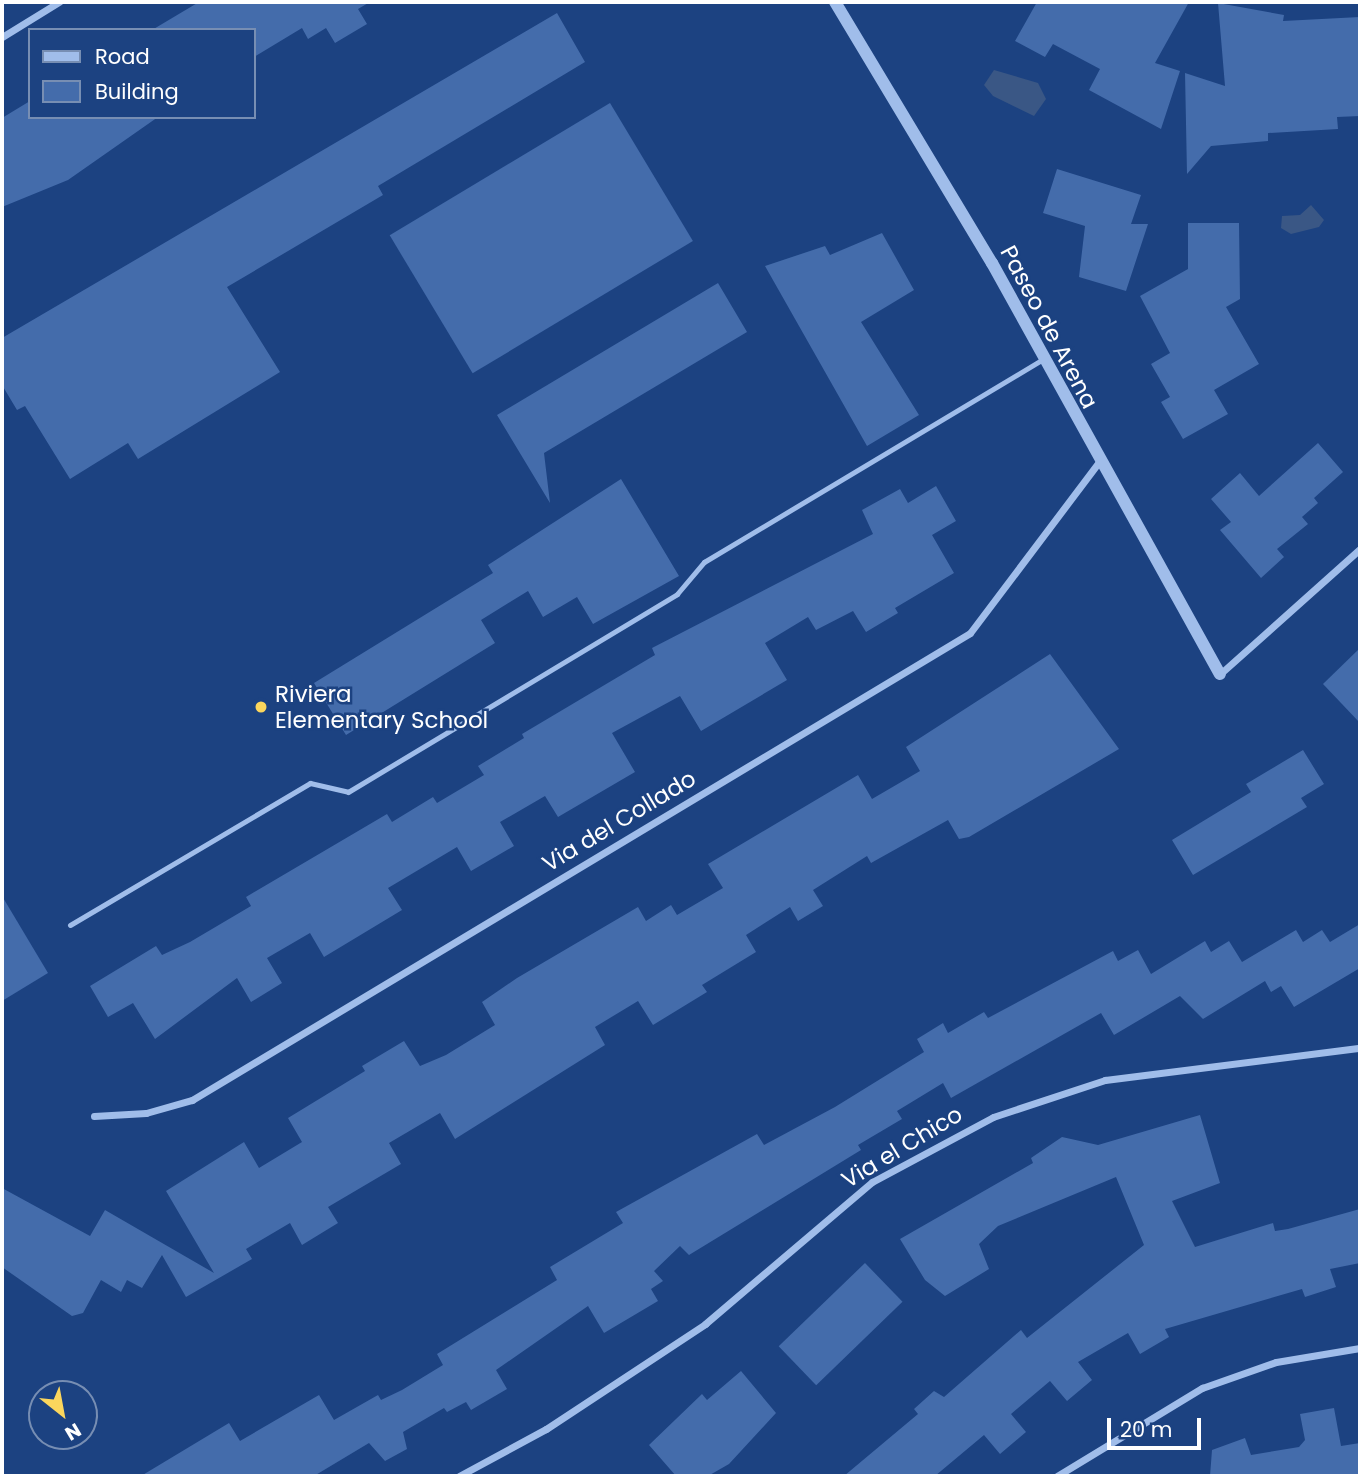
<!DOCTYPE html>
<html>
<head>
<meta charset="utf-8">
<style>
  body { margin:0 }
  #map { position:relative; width:1362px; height:1478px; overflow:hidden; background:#1c4281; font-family:Poppins,sans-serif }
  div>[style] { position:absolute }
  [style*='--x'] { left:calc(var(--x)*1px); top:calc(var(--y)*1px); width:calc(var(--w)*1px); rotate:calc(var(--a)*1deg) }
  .water>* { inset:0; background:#3a5785 }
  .building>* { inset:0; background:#446cab; transform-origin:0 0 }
  .service>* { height:5px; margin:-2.5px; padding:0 2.5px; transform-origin:2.5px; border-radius:2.5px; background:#a0bdea }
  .minor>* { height:7px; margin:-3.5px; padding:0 3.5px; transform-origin:3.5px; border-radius:3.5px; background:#a0bdea }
  .tertiary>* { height:12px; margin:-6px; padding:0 6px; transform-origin:6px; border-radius:6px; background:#a0bdea }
  .dots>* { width:19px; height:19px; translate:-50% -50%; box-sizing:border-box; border:4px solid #1c4281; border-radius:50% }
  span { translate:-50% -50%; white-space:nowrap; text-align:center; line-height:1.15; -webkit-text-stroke:5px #1c4281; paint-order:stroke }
  .street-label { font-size:23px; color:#fff }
  .poi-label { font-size:23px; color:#fff }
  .left { translate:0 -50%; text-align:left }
  .frame { position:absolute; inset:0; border:4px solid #fff; pointer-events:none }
  .legend { position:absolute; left:28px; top:28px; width:228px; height:91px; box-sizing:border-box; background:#1c4281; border:2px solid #778eb3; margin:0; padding:9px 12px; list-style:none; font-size:21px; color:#fff }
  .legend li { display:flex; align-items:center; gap:14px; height:35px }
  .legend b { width:35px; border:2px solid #778eb3 }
  .north { position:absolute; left:28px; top:1380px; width:70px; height:70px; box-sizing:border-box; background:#1c4281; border:2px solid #778eb3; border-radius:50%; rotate:149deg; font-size:19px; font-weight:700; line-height:28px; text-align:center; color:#fff }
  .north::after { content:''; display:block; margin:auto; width:24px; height:32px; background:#fbd65d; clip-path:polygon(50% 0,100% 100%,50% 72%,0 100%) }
  .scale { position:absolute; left:1107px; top:1418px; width:94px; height:32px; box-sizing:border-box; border:4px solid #fff; border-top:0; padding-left:9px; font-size:21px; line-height:24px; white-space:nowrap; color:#fff; -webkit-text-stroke:5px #1c4281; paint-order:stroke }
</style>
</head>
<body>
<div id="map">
  <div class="water">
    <div style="clip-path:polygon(994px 70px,1038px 83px,1046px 99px,1034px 116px,993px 96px,984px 85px)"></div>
    <div style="clip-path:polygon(1311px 205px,1324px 220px,1319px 227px,1291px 234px,1281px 228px,1282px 216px,1300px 215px)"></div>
  </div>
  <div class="building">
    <div style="clip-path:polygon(199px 2px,370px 2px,358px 9px,367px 24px,335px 43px,326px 28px,308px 39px,302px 28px,254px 57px,254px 30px,152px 30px)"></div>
    <div style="clip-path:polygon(1037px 2px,1189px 2px,1155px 63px,1180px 71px,1161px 129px,1089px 90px,1100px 69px,1053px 44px,1045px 57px,1015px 41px)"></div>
    <div style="clip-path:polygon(1218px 3px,1284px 15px,1283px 21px,1360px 17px,1360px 116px,1337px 117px,1338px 129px,1268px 133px,1268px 141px,1211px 146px,1187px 174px,1185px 73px,1225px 86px)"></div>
    <div style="clip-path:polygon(557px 13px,585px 62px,378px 186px,383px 195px,227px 287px,280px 372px,138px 459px,128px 443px,70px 479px,25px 406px,17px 410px,2px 385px,2px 338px)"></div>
    <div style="clip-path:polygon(30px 101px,30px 117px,158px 117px,68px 180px,2px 207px,2px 118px)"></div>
    <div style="left:610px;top:103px;width:161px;height:257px;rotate:59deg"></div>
    <div style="clip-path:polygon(1057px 169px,1141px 195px,1131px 224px,1148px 224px,1126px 291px,1079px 277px,1085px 226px,1043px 213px)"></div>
    <div style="clip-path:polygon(1188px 223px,1239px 223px,1240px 299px,1226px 307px,1259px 364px,1214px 390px,1228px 414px,1183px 439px,1161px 402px,1170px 397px,1151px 364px,1170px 353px,1140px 296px,1188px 269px)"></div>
    <div style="clip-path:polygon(882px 233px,914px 290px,861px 322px,919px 415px,867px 446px,765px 266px,825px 246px,830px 255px)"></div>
    <div style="clip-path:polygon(718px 283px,747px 332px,544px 453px,550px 503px,497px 415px)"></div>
    <div style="clip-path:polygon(1318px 443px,1343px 472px,1314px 498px,1318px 503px,1302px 517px,1308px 524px,1277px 549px,1284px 557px,1261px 578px,1220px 530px,1231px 522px,1211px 499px,1240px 473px,1259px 496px)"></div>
    <div style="clip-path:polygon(621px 479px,679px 576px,593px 624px,577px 597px,543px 617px,528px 591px,481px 620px,495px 643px,346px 735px,314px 683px,493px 573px,488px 565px)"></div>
    <div style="clip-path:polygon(936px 486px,956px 521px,932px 535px,954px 573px,895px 608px,898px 613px,866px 632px,853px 611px,816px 630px,808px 617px,765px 643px,787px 680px,701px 731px,680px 696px,612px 733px,635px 772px,558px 817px,545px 796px,500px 822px,514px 846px,471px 871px,457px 847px,388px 888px,402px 910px,324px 957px,310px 933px,267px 958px,282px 983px,251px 1002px,237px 978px,155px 1039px,133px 1003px,108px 1017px,90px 986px,156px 946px,162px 955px,190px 942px,251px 906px,246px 897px,387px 814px,392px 822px,433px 797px,437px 803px,484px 775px,478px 766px,524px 738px,522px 734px,655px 655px,652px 648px,873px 534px,862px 510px,900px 489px,908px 503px)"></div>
    <div style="clip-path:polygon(1360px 648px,1360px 723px,1323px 684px)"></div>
    <div style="clip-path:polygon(1050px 654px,1119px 749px,969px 837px,959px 839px,948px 820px,871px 863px,867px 856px,813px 890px,823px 906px,798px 921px,790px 907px,746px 935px,756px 952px,702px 985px,707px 992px,653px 1025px,638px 1001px,595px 1027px,605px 1045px,455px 1139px,440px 1113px,389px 1143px,401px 1164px,328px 1207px,338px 1223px,302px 1245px,290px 1223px,246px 1249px,252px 1259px,186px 1297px,162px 1255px,142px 1288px,127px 1280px,121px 1292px,101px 1280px,83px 1313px,72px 1316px,2px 1267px,2px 1188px,90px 1236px,105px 1210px,214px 1273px,166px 1191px,244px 1142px,259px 1168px,302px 1142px,288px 1118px,365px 1071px,362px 1066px,404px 1041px,420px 1066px,446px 1055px,495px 1025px,482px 1002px,517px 978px,638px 907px,646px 921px,671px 905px,677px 915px,723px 888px,708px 864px,858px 775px,872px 799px,920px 771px,906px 747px)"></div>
    <div style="clip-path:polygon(1303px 750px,1324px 784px,1301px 798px,1307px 807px,1193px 875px,1172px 840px,1251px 792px,1246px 784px)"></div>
    <div style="clip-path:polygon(2px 896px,48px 973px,2px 1001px)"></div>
    <div style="clip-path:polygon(1360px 924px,1360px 968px,1294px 1007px,1281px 986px,1271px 992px,1265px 981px,1203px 1019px,1180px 996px,1114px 1035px,1101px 1013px,951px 1098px,943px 1083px,897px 1111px,902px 1119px,858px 1145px,861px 1150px,689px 1255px,680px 1246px,654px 1271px,663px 1281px,651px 1289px,658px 1301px,604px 1333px,588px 1306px,496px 1370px,507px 1389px,471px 1410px,466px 1402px,447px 1412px,444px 1408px,403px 1432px,407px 1449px,385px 1461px,369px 1443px,314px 1476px,141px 1476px,229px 1423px,240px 1441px,319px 1395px,334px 1420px,378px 1395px,381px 1400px,402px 1390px,443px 1365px,437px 1354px,557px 1280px,550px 1267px,623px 1223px,616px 1212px,757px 1134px,764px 1145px,835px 1107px,924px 1052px,917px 1039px,943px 1023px,948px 1033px,984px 1012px,988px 1018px,1113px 951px,1118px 961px,1138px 950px,1151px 974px,1205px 941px,1211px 952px,1229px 941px,1242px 962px,1296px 930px,1303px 942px,1322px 930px,1330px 942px)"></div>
    <div style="clip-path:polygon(1200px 1115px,1220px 1183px,1172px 1201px,1195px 1247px,1273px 1223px,1275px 1231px,1288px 1229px,1360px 1209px,1360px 1263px,1330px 1269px,1336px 1287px,1305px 1297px,1302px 1289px,1165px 1329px,1169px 1337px,1140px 1354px,1128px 1333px,1078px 1362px,1092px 1380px,1067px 1401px,1050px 1381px,1011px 1414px,1026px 1432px,1000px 1454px,984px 1435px,935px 1476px,844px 1476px,918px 1414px,914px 1409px,934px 1391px,944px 1397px,1021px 1330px,1027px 1338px,1144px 1245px,1116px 1177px,998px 1226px,979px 1244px,989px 1269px,945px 1296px,925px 1280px,900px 1239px,1033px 1163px,1031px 1158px,1062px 1137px,1098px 1145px)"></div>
    <div style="left:865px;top:1263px;width:54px;height:120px;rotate:46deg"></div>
    <div style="clip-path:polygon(741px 1371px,776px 1413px,729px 1464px,708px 1476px,676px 1476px,649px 1445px,702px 1394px,707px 1400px)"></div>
    <div style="clip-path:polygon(1334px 1408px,1341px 1446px,1360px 1443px,1360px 1476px,1210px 1476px,1212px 1450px,1245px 1438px,1251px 1455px,1299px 1447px,1305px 1440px,1300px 1414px)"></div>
  </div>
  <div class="service">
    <div style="--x:70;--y:925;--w:279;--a:-30.6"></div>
    <div style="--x:310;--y:783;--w:39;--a:13"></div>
    <div style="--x:348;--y:792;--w:384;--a:-31"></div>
    <div style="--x:677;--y:594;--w:42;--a:-49.8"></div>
    <div style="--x:704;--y:562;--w:395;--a:-30.9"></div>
  </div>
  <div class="minor">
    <div style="--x:2;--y:37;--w:67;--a:-31.6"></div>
    <div style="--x:1220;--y:674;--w:188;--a:-41.8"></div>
    <div style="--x:94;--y:1116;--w:52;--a:-3.3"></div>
    <div style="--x:146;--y:1113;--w:48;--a:-15.8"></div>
    <div style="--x:192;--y:1100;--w:907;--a:-30.97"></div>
    <div style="--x:970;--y:633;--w:213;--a:-53"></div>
    <div style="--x:459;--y:1476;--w:99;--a:-28.4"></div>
    <div style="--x:546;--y:1429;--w:191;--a:-33.4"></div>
    <div style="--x:705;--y:1324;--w:219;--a:-40.4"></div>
    <div style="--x:872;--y:1182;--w:137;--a:-28.2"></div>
    <div style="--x:993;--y:1117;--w:118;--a:-18.3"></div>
    <div style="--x:1105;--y:1080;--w:257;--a:-7.2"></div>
    <div style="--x:1057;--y:1476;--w:170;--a:-31.3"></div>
    <div style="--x:1202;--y:1388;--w:78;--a:-19.4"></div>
    <div style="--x:1276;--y:1362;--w:85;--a:-9.5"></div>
  </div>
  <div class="tertiary">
    <div style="--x:835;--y:2;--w:305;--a:59"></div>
    <div style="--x:992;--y:263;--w:470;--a:61"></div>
  </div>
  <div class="dots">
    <div style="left:261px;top:707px;background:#fbd65d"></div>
  </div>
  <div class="street-label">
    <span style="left:1049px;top:327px;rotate:62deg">Paseo de Arena</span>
    <span style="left:619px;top:821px;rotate:-31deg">Via del Collado</span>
    <span style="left:902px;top:1147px;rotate:-31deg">Via el Chico</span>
  </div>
  <div class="poi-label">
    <span class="left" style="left:275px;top:707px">Riviera<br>Elementary School</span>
  </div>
  <div class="frame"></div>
  <ul class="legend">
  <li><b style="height:9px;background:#a0bdea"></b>Road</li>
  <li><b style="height:19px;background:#446cab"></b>Building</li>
  </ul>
  <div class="north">N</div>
  <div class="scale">20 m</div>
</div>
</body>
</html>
